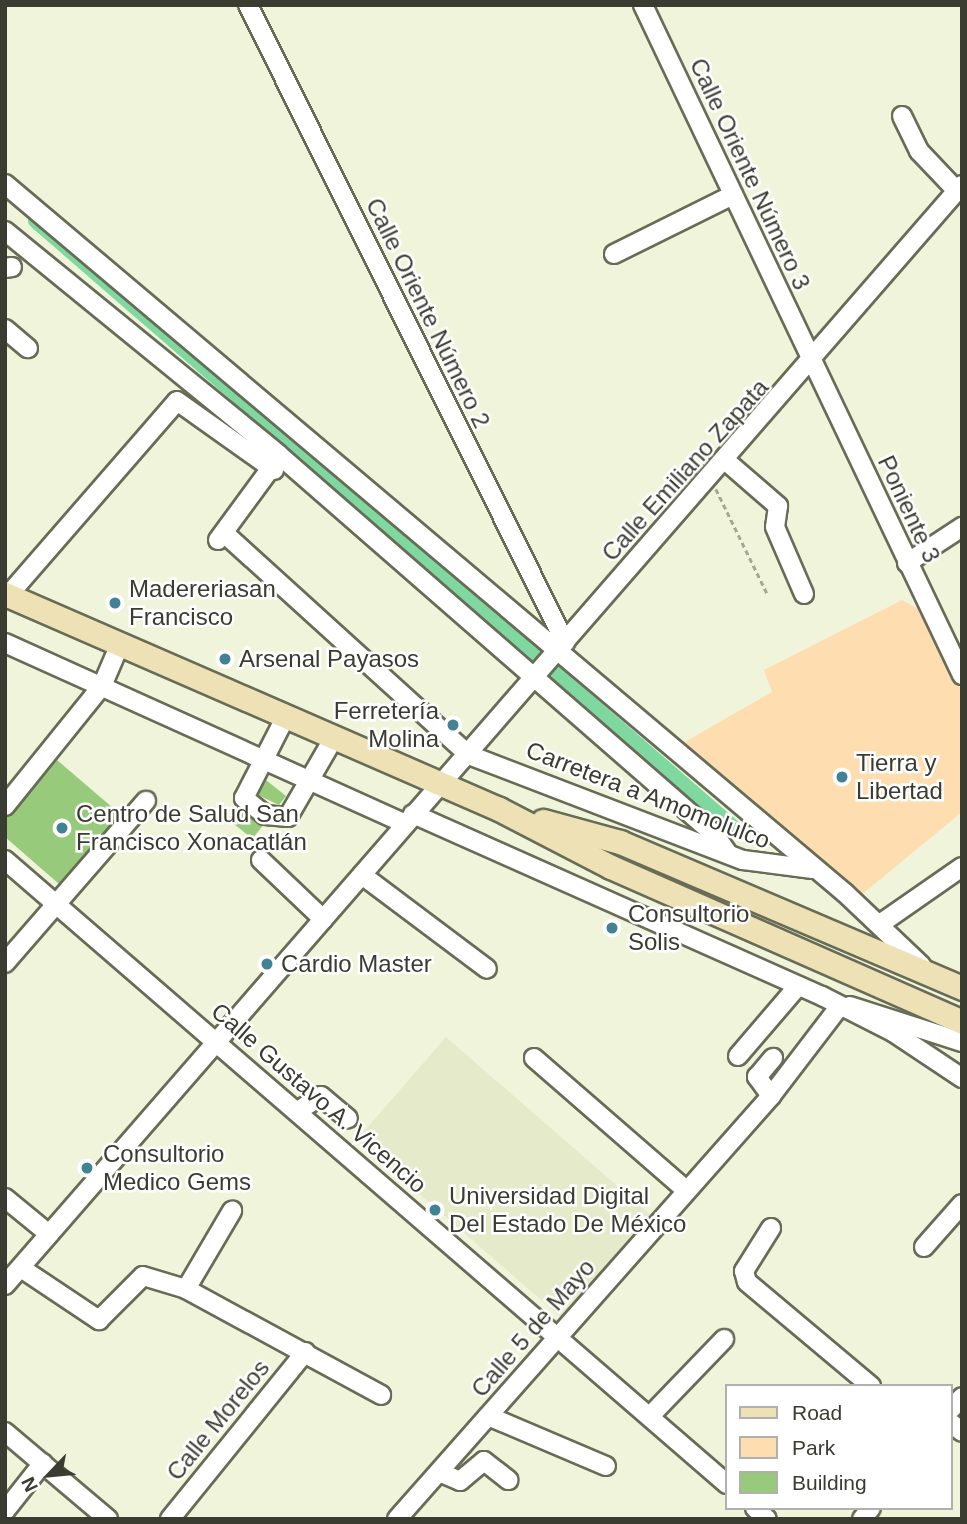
<!DOCTYPE html>
<html>
<head>
<meta charset="utf-8">
<style>
  body { margin:0 }
  #map { position:relative; width:967px; height:1524px; overflow:hidden; background:#f0f4db; font-family:Arial,sans-serif }
  div>[style] { position:absolute }
  [style*='--x'] { left:calc(var(--x)*1px); top:calc(var(--y)*1px); width:calc(var(--w)*1px); rotate:calc(var(--a)*1deg) }
  .built>* { inset:0; background:#e5eaca; transform-origin:0 0 }
  .green>* { inset:0; background:#feddb1 }
  .canal>* { height:14px; margin:-7px; padding:0 7px; transform-origin:7px; border-radius:7px; background:#7ed8a0 }
  .building>* { inset:0; background:#98ca7c; transform-origin:0 0 }
  .path>* { height:2.5px; margin-top:-1.25px; transform-origin:0; background:repeating-linear-gradient(90deg,#a4a794 0 5px,transparent 0 8.5px) }
  .roads { filter:drop-shadow(2px 0 #686c56) drop-shadow(-2px 0 #686c56) drop-shadow(0 2px #686c56) drop-shadow(0 -2px #686c56) }
  .minor>* { height:18px; margin:-9px; padding:0 9px; transform-origin:9px; border-radius:9px; background:#fff }
  .major>* { height:23px; margin:-11.5px; padding:0 11.5px; transform-origin:11.5px; border-radius:11.5px; background:#ede1b5 }
  .dots>* { width:19px; height:19px; translate:-50% -50%; box-sizing:border-box; border:4px solid #fff; border-radius:50% }
  span { translate:-50% -50%; white-space:nowrap; text-align:center; line-height:1.15; -webkit-text-stroke:5px #fff; paint-order:stroke }
  .street-label { font-size:24px; color:#3a3c32 }
  .poi-label { font-size:24px; color:#3a3c32 }
  .left { translate:0 -50%; text-align:left }
  .right { translate:-100% -50%; text-align:right }
  .frame { position:absolute; inset:0; border:7px solid #3a3c32; pointer-events:none }
  .legend { position:absolute; left:725px; top:1384px; width:228px; height:126px; box-sizing:border-box; background:#fff; border:2px solid #b0b1ad; margin:0; padding:9px 12px; list-style:none; font-size:21px; color:#3a3c32 }
  .legend li { display:flex; align-items:center; gap:14px; height:35px }
  .legend b { width:35px; border:2px solid #b0b1ad }
  .north { position:absolute; left:14px; top:1440px; width:70px; height:70px; -webkit-text-stroke:5px #fff; paint-order:stroke; rotate:244deg; font-size:19px; font-weight:700; line-height:28px; text-align:center; color:#3a3c32 }
  .north::after { content:''; display:block; margin:auto; width:24px; height:32px; background:#3a3c32; clip-path:polygon(50% 0,100% 100%,50% 72%,0 100%) }
</style>
</head>
<body>
<div id="map">
  <div class="built">
    <div style="left:446px;top:1037px;width:274px;height:136px;rotate:41deg"></div>
  </div>
  <div class="green">
    <div style="clip-path:polygon(902px 600px,931px 616px,962px 684px,962px 812px,860px 896px,683px 743px,772px 692px,764px 670px)"></div>
  </div>
  <div class="canal">
    <div style="--x:35;--y:221;--w:927;--a:40.93"></div>
  </div>
  <div class="building">
    <div style="clip-path:polygon(57px 760px,120px 814px,59px 884px,5px 837px,5px 819px)"></div>
    <div style="clip-path:polygon(266px 780px,286px 796px,279px 805px,258px 795px)"></div>
    <div style="left:238px;top:807px;width:31px;height:16px;rotate:38deg"></div>
  </div>
  <div class="path">
    <div style="--x:716;--y:489;--w:116;--a:63.9"></div>
  </div>
  <div class="roads">
    <div class="minor">
      <div style="--x:248;--y:5;--w:712;--a:63.54"></div>
      <div style="--x:643;--y:5;--w:742;--a:64.54"></div>
      <div style="--x:902;--y:116;--w:39;--a:64"></div>
      <div style="--x:919;--y:151;--w:55;--a:46.5"></div>
      <div style="--x:5;--y:184;--w:1099;--a:40.17"></div>
      <div style="--x:845;--y:893;--w:105;--a:43.5"></div>
      <div style="--x:5;--y:231;--w:353;--a:39.2"></div>
      <div style="--x:278;--y:454;--w:580;--a:41.08"></div>
      <div style="--x:715;--y:835;--w:24;--a:55"></div>
      <div style="--x:614;--y:254;--w:133;--a:-26.4"></div>
      <div style="--x:5;--y:268;--w:7;--a:-8"></div>
      <div style="--x:5;--y:329;--w:30;--a:40"></div>
      <div style="--x:726;--y:461;--w:69;--a:40.9"></div>
      <div style="--x:778;--y:506;--w:21;--a:98"></div>
      <div style="--x:775;--y:527;--w:73;--a:66.6"></div>
      <div style="--x:224;--y:533;--w:331;--a:42.2"></div>
      <div style="--x:469;--y:755;--w:293;--a:21"></div>
      <div style="--x:743;--y:860;--w:70;--a:7.4"></div>
      <div style="--x:218;--y:540;--w:98;--a:-53.7"></div>
      <div style="--x:907;--y:563;--w:66;--a:-33.2"></div>
      <div style="--x:5;--y:599;--w:262;--a:-49"></div>
      <div style="--x:177;--y:401;--w:119;--a:35.4"></div>
      <div style="--x:5;--y:643;--w:439;--a:24.3"></div>
      <div style="--x:285;--y:718;--w:90;--a:117.1"></div>
      <div style="--x:244;--y:798;--w:27;--a:39"></div>
      <div style="--x:265;--y:815;--w:23;--a:5"></div>
      <div style="--x:288;--y:817;--w:88;--a:-59.9"></div>
      <div style="--x:5;--y:806;--w:154;--a:-51.1"></div>
      <div style="--x:102;--y:686;--w:46;--a:-66.8"></div>
      <div style="--x:413;--y:814;--w:448;--a:24"></div>
      <div style="--x:822;--y:996;--w:80;--a:26.9"></div>
      <div style="--x:893;--y:1032;--w:83;--a:33.7"></div>
      <div style="--x:5;--y:860;--w:954;--a:40.84"></div>
      <div style="--x:261;--y:860;--w:86;--a:43.6"></div>
      <div style="--x:362;--y:875;--w:156;--a:36.9"></div>
      <div style="--x:880;--y:924;--w:100;--a:-34.8"></div>
      <div style="--x:5;--y:963;--w:215;--a:-49"></div>
      <div style="--x:850;--y:1006;--w:118;--a:17.8"></div>
      <div style="--x:738;--y:1056;--w:92;--a:-49.4"></div>
      <div style="--x:534;--y:1058;--w:201;--a:41"></div>
      <div style="--x:771;--y:1096;--w:24;--a:-126"></div>
      <div style="--x:757;--y:1077;--w:25;--a:-50"></div>
      <div style="--x:298;--y:1111;--w:27;--a:-33"></div>
      <div style="--x:321;--y:1096;--w:35;--a:40"></div>
      <div style="--x:5;--y:1198;--w:57;--a:39.3"></div>
      <div style="--x:771;--y:1228;--w:51;--a:122.1"></div>
      <div style="--x:744;--y:1271;--w:11;--a:75"></div>
      <div style="--x:747;--y:1282;--w:162;--a:40"></div>
      <div style="--x:924;--y:1247;--w:57;--a:-48.5"></div>
      <div style="--x:21;--y:1268;--w:94;--a:33.7"></div>
      <div style="--x:99;--y:1320;--w:62;--a:-45"></div>
      <div style="--x:143;--y:1276;--w:45;--a:16.8"></div>
      <div style="--x:186;--y:1289;--w:222;--a:28.5"></div>
      <div style="--x:5;--y:1285;--w:1458;--a:-48.98"></div>
      <div style="--x:186;--y:1289;--w:91;--a:-59.5"></div>
      <div style="--x:951;--y:1409;--w:16;--a:-47"></div>
      <div style="--x:488;--y:1416;--w:128;--a:23"></div>
      <div style="--x:650;--y:1416;--w:107;--a:-46.1"></div>
      <div style="--x:951;--y:1423;--w:14;--a:39"></div>
      <div style="--x:5;--y:1432;--w:135;--a:40.2"></div>
      <div style="--x:439;--y:1472;--w:23;--a:23"></div>
      <div style="--x:460;--y:1481;--w:31;--a:-40"></div>
      <div style="--x:484;--y:1461;--w:31;--a:38"></div>
      <div style="--x:755;--y:1508;--w:16;--a:43"></div>
      <div style="--x:5;--y:1511;--w:61;--a:-51.6"></div>
      <div style="--x:170;--y:1519;--w:215;--a:-51"></div>
      <div style="--x:397;--y:1519;--w:565;--a:-48.52"></div>
      <div style="--x:771;--y:1096;--w:112;--a:-52.6"></div>
      <div style="--x:862;--y:1519;--w:14;--a:-51"></div>
    </div>
    <div class="major">
      <div style="--x:5;--y:594;--w:539;--a:23.52"></div>
      <div style="--x:499;--y:809;--w:126;--a:27.4"></div>
      <div style="--x:611;--y:867;--w:384;--a:23.8"></div>
      <div style="--x:543;--y:821;--w:80;--a:15.3"></div>
      <div style="--x:620;--y:842;--w:372;--a:23.1"></div>
    </div>
  </div>
  <div class="dots">
    <div style="left:115px;top:603px;background:#418394"></div>
    <div style="left:225px;top:659px;background:#418394"></div>
    <div style="left:453px;top:725px;background:#418394"></div>
    <div style="left:842px;top:777px;background:#418394"></div>
    <div style="left:62px;top:828px;background:#418394"></div>
    <div style="left:612px;top:928px;background:#418394"></div>
    <div style="left:267px;top:964px;background:#418394"></div>
    <div style="left:87px;top:1168px;background:#418394"></div>
    <div style="left:435px;top:1210px;background:#418394"></div>
  </div>
  <div class="street-label">
    <span style="left:750px;top:174px;rotate:65deg">Calle Oriente Número 3</span>
    <span style="left:428px;top:313px;rotate:64deg">Calle Oriente Número 2</span>
    <span style="left:685px;top:470px;rotate:-48deg">Calle Emiliano Zapata</span>
    <span style="left:909px;top:509px;rotate:65deg">Poniente 3</span>
    <span style="left:648px;top:795px;rotate:21deg">Carretera a Amomolulco</span>
    <span style="left:319px;top:1098px;rotate:41deg">Calle Gustavo A. Vicencio</span>
    <span style="left:533px;top:1328px;rotate:-49deg">Calle 5 de Mayo</span>
    <span style="left:218px;top:1420px;rotate:-51deg">Calle Morelos</span>
  </div>
  <div class="poi-label">
    <span class="left" style="left:129px;top:603px">Madereriasan<br>Francisco</span>
    <span class="left" style="left:239px;top:659px">Arsenal Payasos</span>
    <span class="right" style="left:439px;top:725px">Ferretería<br>Molina</span>
    <span class="left" style="left:856px;top:777px">Tierra y<br>Libertad</span>
    <span class="left" style="left:76px;top:828px">Centro de Salud San<br>Francisco Xonacatlán</span>
    <span class="left" style="left:628px;top:928px">Consultorio<br>Solis</span>
    <span class="left" style="left:281px;top:964px">Cardio Master</span>
    <span class="left" style="left:103px;top:1168px">Consultorio<br>Medico Gems</span>
    <span class="left" style="left:449px;top:1210px">Universidad Digital<br>Del Estado De México</span>
  </div>
  <div class="frame"></div>
  <ul class="legend">
  <li><b style="height:9px;background:#ede1b5"></b>Road</li>
  <li><b style="height:19px;background:#feddb1"></b>Park</li>
  <li><b style="height:19px;background:#98ca7c"></b>Building</li>
  </ul>
  <div class="north">N</div>
</div>
</body>
</html>
